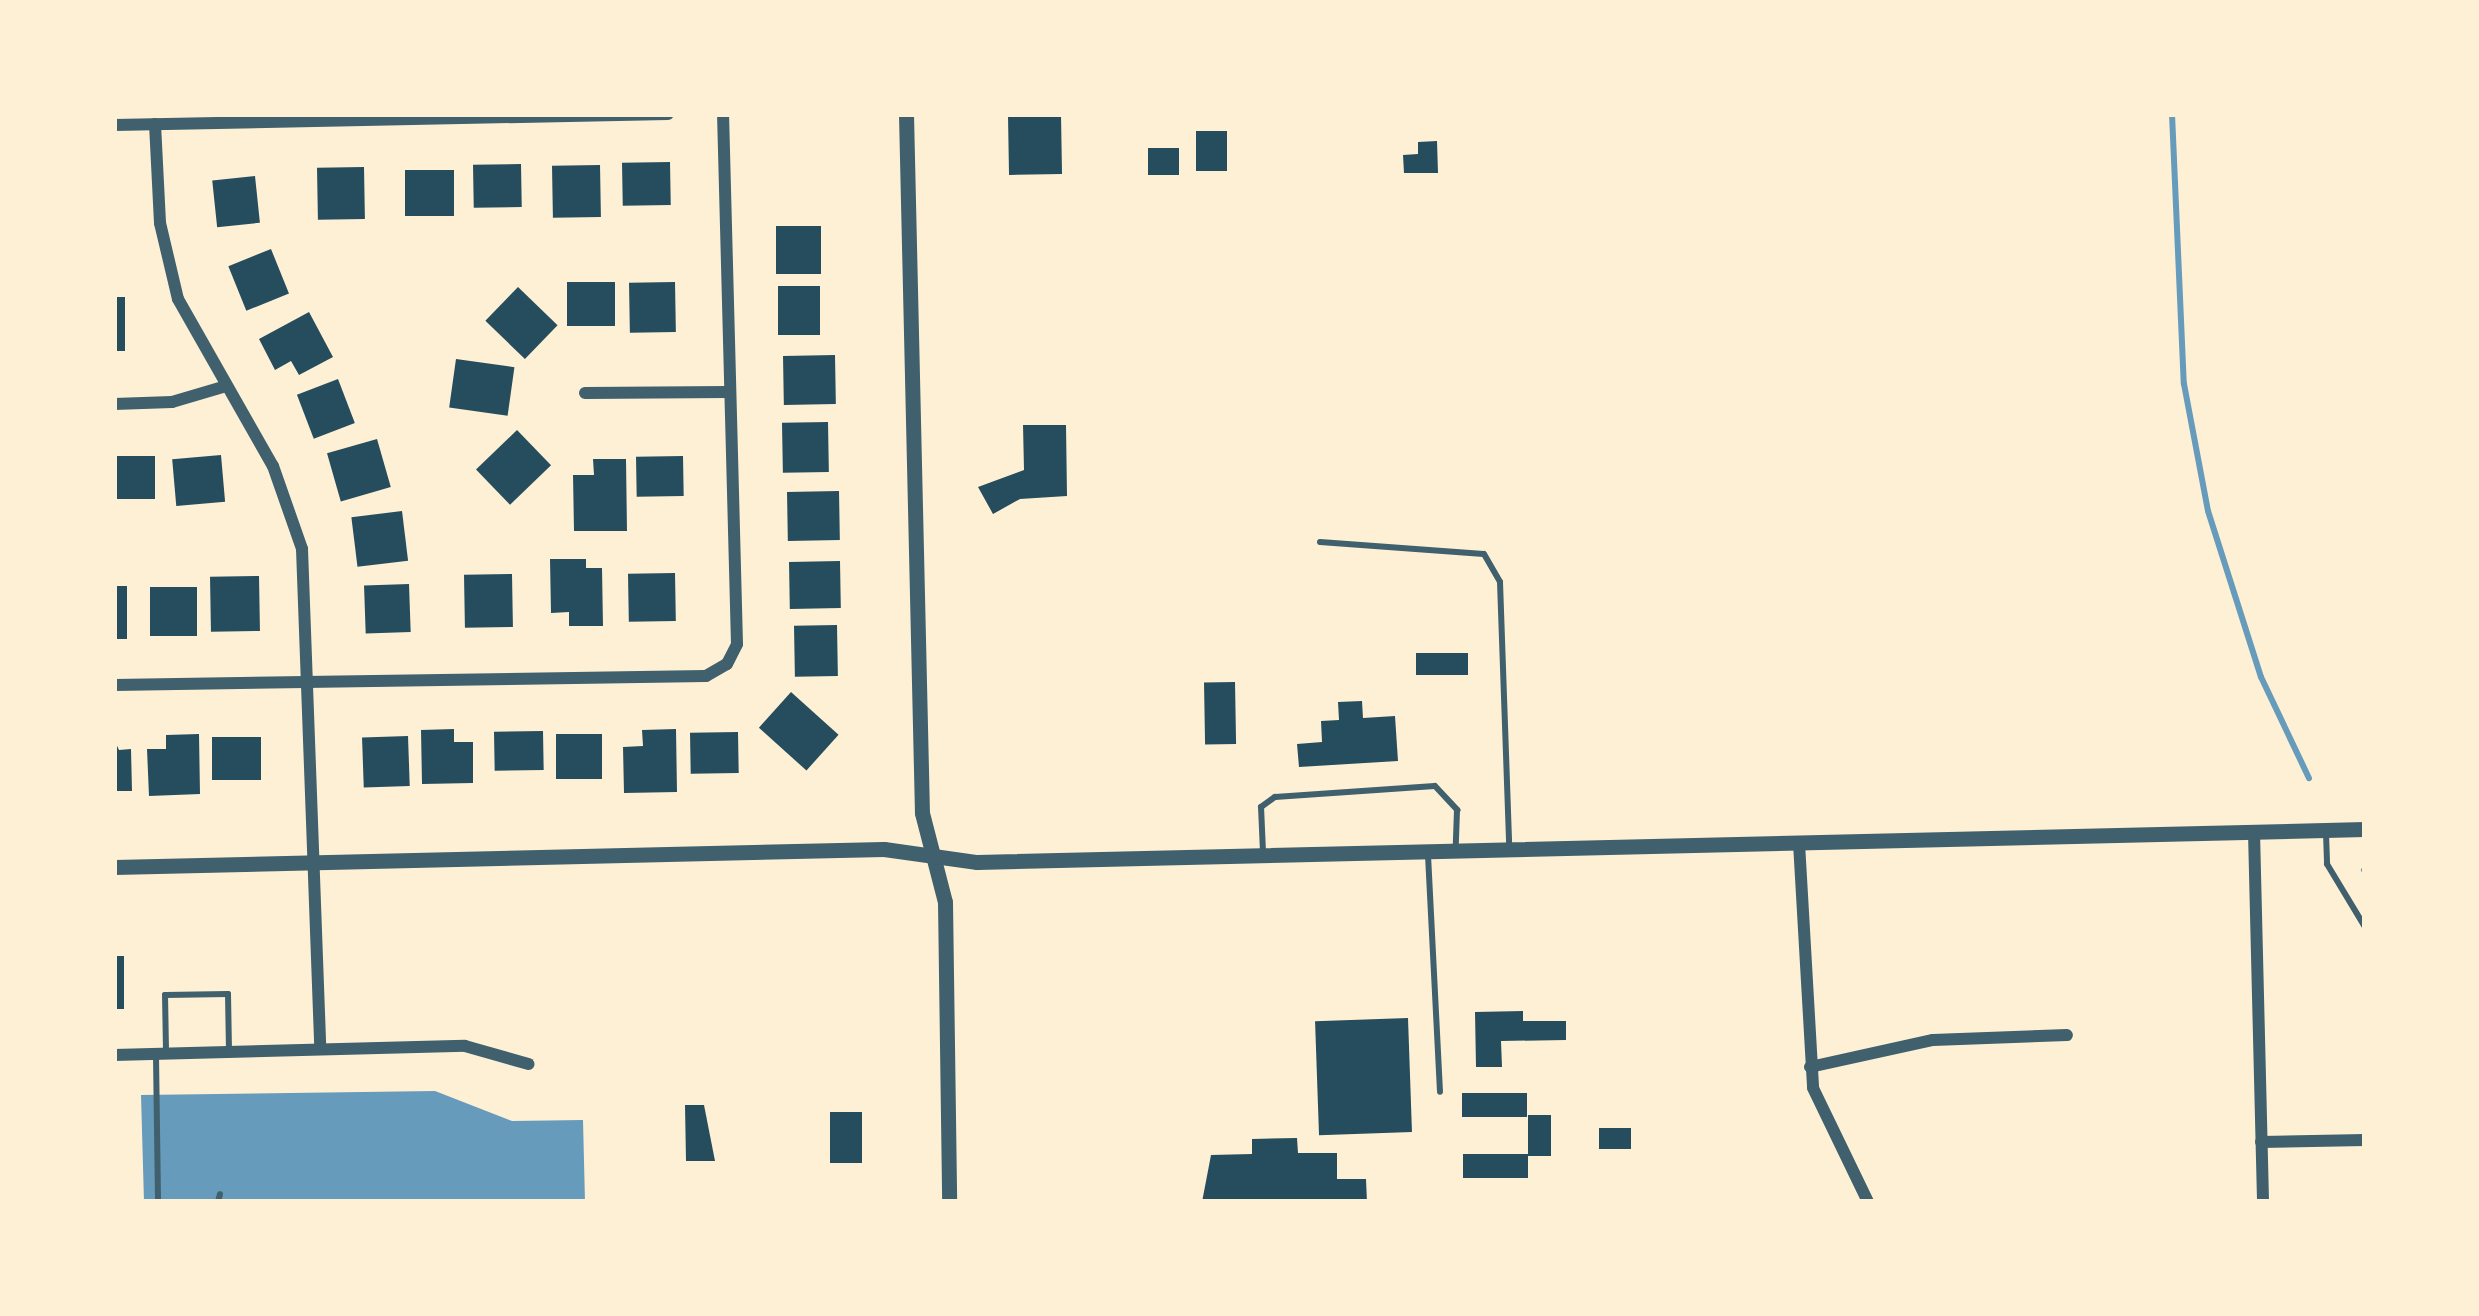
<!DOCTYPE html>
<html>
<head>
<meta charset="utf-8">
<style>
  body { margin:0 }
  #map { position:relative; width:2479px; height:1316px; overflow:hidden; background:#fdf0d5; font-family:Raleway,sans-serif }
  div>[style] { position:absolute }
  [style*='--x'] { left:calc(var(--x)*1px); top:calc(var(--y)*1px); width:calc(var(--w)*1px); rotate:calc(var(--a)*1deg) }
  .water>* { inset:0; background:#669bbc }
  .stream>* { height:6px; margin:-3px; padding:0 3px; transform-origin:3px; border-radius:3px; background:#669bbc }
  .building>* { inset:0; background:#264d5e; transform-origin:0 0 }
  .service>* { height:6px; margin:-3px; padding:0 3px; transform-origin:3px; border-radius:3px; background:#3f606c }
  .minor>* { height:12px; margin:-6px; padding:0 6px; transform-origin:6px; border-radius:6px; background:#3f606c }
  .tertiary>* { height:15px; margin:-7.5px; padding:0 7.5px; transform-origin:7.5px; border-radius:7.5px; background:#3f606c }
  span { translate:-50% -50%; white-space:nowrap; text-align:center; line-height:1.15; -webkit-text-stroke:10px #fdf0d5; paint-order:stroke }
  .frame { position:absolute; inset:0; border:117px solid #fdf0d5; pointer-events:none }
</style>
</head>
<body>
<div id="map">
  <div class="water">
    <div style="clip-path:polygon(435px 1091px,512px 1121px,583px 1120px,585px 1202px,144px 1202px,141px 1095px)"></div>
  </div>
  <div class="stream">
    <div style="--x:2172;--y:114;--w:270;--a:87.5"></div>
    <div style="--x:2184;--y:384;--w:129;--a:79.3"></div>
    <div style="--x:2208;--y:511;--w:174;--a:72.3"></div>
    <div style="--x:2261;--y:677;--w:112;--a:64.6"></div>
    <div style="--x:2364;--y:870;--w:1;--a:45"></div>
  </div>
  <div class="building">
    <div style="left:1061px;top:115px;width:59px;height:53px;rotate:89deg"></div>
    <div style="left:1227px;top:131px;width:40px;height:31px;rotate:90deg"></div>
    <div style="clip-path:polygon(1437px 141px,1438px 173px,1404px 173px,1403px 155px,1418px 154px,1418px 142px)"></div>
    <div style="left:1148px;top:148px;width:31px;height:27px"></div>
    <div style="left:670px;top:162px;width:43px;height:48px;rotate:89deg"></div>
    <div style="left:521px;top:164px;width:43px;height:48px;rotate:89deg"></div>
    <div style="left:600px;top:165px;width:52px;height:48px;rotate:89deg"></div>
    <div style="left:364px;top:167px;width:52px;height:47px;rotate:89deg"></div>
    <div style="left:454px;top:170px;width:46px;height:49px;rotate:90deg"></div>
    <div style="left:255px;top:176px;width:47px;height:43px;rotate:84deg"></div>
    <div style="left:776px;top:226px;width:45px;height:48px"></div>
    <div style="left:271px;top:249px;width:48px;height:46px;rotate:68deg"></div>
    <div style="left:615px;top:282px;width:44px;height:48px;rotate:90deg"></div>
    <div style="left:675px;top:282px;width:50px;height:46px;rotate:89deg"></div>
    <div style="left:778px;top:286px;width:42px;height:49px"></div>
    <div style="left:518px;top:287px;width:55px;height:47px;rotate:44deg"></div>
    <div style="left:114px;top:297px;width:11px;height:54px"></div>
    <div style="clip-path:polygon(309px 312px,333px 357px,299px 375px,291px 361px,275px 370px,259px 339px)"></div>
    <div style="left:835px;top:355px;width:49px;height:52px;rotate:89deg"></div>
    <div style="left:456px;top:359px;width:59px;height:49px;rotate:8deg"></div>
    <div style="left:338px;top:379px;width:47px;height:44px;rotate:69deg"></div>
    <div style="left:828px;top:422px;width:50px;height:46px;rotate:89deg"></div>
    <div style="clip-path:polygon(1023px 425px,1066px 425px,1067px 496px,1020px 499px,993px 514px,978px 487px,1024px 470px)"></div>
    <div style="left:517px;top:430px;width:49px;height:57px;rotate:46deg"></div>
    <div style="left:377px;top:439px;width:50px;height:52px;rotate:74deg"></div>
    <div style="left:221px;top:455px;width:47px;height:49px;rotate:85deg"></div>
    <div style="left:114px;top:456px;width:41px;height:43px"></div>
    <div style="left:683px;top:456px;width:40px;height:47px;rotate:89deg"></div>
    <div style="clip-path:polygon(593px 459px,626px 459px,627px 531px,574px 531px,573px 475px,594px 475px)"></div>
    <div style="left:839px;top:491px;width:49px;height:52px;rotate:89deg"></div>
    <div style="left:402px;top:511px;width:50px;height:51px;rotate:83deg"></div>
    <div style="clip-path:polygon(550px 559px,586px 559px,586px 568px,602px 568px,603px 626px,569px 626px,569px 612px,551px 613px)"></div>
    <div style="left:840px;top:561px;width:47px;height:51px;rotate:89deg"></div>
    <div style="left:675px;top:573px;width:48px;height:47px;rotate:89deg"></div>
    <div style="left:512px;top:574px;width:53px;height:48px;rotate:89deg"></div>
    <div style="left:259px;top:576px;width:55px;height:49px;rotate:89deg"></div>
    <div style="left:409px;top:584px;width:48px;height:45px;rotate:88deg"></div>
    <div style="left:114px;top:586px;width:13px;height:53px"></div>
    <div style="left:150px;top:587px;width:47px;height:49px"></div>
    <div style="left:837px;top:625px;width:51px;height:43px;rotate:89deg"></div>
    <div style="left:1468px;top:653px;width:22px;height:52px;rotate:90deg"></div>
    <div style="left:1235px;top:682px;width:62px;height:31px;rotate:89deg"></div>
    <div style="left:791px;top:692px;width:64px;height:48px;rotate:42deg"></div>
    <div style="clip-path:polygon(1362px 701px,1363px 718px,1395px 716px,1398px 761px,1299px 767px,1297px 744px,1322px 742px,1321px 721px,1339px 720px,1338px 702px)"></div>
    <div style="clip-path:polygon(454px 729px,454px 742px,473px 742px,473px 783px,422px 784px,421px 730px)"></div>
    <div style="clip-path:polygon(676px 729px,677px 792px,624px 793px,623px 747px,643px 746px,642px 730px)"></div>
    <div style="left:543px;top:731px;width:39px;height:49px;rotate:89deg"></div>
    <div style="left:738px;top:732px;width:41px;height:48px;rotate:89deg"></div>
    <div style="clip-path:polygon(199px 734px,200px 794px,149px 796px,147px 749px,166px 749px,166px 735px)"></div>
    <div style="left:602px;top:734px;width:45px;height:46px;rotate:90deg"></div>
    <div style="left:408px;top:736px;width:50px;height:46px;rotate:88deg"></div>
    <div style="left:261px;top:737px;width:43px;height:49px;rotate:90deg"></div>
    <div style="clip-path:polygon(114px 739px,119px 750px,131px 749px,132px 791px,114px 791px)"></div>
    <div style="left:114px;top:956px;width:10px;height:53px"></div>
    <div style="clip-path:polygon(1523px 1011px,1523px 1021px,1566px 1021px,1566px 1040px,1501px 1041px,1502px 1067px,1476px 1067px,1475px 1012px)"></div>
    <div style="left:1408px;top:1018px;width:114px;height:93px;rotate:88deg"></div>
    <div style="left:1462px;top:1093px;width:65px;height:24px"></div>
    <div style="clip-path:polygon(685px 1105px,704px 1105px,715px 1161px,686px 1161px)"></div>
    <div style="left:830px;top:1112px;width:32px;height:51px"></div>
    <div style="left:1528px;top:1115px;width:23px;height:41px"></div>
    <div style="left:1631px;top:1128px;width:21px;height:32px;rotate:90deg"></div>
    <div style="clip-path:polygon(1297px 1138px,1298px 1153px,1337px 1153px,1337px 1179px,1366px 1179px,1367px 1202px,1202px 1202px,1211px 1155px,1252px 1154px,1252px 1139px)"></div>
    <div style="left:1528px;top:1154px;width:24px;height:65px;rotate:90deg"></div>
  </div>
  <div class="service">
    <div style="--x:1320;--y:542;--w:164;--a:4.2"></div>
    <div style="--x:1484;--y:554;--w:32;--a:60"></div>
    <div style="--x:1500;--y:582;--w:264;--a:88"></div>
    <div style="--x:2326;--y:833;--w:31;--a:88"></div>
    <div style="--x:2327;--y:864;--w:74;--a:58.9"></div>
    <div style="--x:1263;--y:852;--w:45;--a:-92.5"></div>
    <div style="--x:1261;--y:807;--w:17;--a:-36"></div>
    <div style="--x:1275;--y:797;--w:160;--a:-3.9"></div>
    <div style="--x:1435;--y:786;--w:33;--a:47"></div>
    <div style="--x:1457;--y:810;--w:36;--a:92"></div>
    <div style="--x:1428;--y:855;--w:237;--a:87.1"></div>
    <div style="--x:166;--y:1051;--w:56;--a:-91"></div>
    <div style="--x:165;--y:995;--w:63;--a:-0.9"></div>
    <div style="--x:228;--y:994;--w:57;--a:89"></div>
    <div style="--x:156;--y:1056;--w:146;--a:89.2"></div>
    <div style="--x:218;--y:1202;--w:8;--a:-76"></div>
  </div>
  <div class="minor">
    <div style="--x:155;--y:124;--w:99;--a:87.1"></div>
    <div style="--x:160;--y:223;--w:78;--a:76.7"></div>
    <div style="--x:178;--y:299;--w:192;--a:60.4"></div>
    <div style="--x:273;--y:466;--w:88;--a:70.7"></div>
    <div style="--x:302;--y:549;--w:499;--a:87.9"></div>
    <div style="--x:114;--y:125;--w:554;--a:-1.14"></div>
    <div style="--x:585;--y:393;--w:143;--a:-0.4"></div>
    <div style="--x:114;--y:404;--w:58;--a:-2"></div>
    <div style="--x:172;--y:402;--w:53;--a:-16.4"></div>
    <div style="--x:114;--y:685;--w:592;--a:-0.87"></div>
    <div style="--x:706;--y:676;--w:24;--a:-30"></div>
    <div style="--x:727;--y:664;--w:22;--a:-63"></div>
    <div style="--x:737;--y:644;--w:530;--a:-91.51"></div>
    <div style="--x:2254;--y:832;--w:370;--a:88.6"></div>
    <div style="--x:1799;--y:843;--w:245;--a:86.7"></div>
    <div style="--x:1813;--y:1088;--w:127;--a:64.2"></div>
    <div style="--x:114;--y:1055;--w:351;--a:-1.5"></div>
    <div style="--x:465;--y:1046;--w:66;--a:15.9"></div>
    <div style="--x:1810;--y:1067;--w:126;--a:-12.4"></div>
    <div style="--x:1933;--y:1040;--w:134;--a:-2.1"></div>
    <div style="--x:2261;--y:1142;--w:104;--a:-1.1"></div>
  </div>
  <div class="tertiary">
    <div style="--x:906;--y:114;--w:699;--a:88.69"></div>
    <div style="--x:922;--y:813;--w:92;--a:75.5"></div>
    <div style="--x:945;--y:902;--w:300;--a:89.2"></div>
    <div style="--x:114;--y:867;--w:770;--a:-1.34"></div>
    <div style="--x:884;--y:849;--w:94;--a:8"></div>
    <div style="--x:977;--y:862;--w:1388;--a:-1.36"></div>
  </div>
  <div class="frame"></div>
</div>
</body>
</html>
